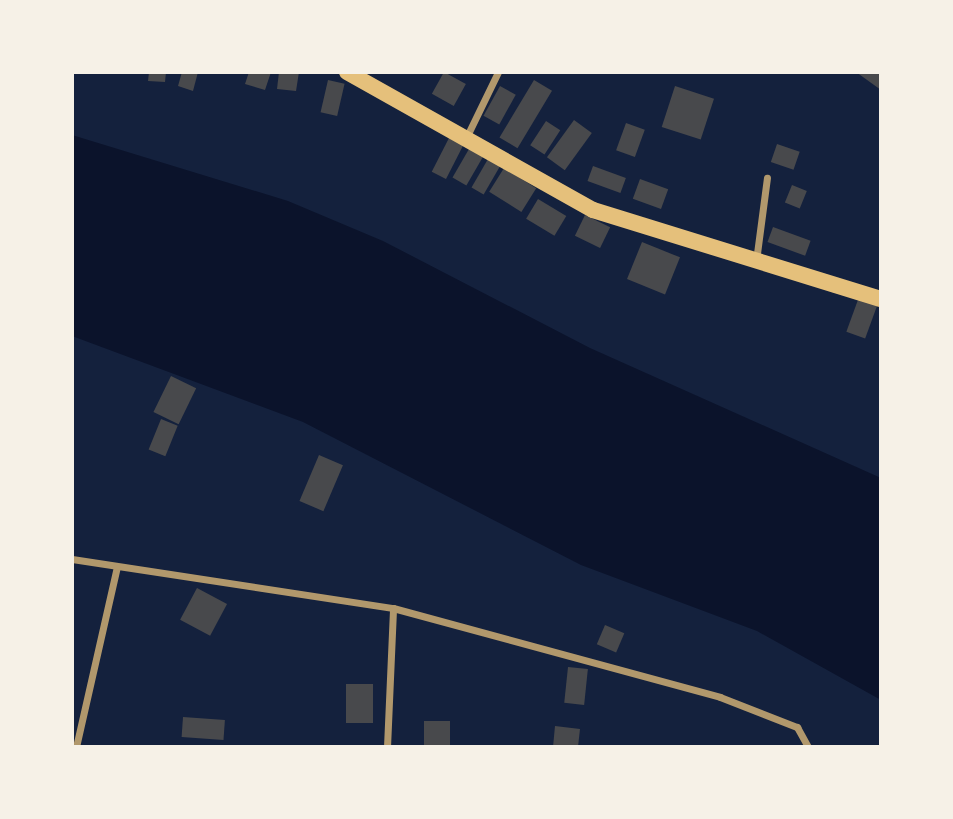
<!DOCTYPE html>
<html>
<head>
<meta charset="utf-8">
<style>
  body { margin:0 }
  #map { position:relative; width:953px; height:819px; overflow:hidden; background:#14213d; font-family:Literata,serif }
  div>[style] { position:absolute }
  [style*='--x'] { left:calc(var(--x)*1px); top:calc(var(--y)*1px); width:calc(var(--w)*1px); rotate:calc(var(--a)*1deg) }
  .water>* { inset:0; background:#0b132b }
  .building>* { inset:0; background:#48494c; transform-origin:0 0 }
  .minor>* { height:7px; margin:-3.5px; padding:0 3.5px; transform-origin:3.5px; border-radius:3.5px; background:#b1986c }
  .primary>* { height:16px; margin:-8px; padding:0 8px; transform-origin:8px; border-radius:8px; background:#e5c07b }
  span { translate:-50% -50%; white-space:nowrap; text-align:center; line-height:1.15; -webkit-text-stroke:5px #f6f1e7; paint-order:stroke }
  .frame { position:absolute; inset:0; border:74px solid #f6f1e7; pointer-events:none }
</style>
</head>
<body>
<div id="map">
  <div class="water">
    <div style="clip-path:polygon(72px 135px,288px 201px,383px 241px,590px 348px,881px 478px,881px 700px,757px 631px,581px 565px,303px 422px,72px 336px)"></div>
  </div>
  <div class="building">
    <div style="clip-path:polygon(149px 72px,166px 72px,165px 82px,148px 81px)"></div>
    <div style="clip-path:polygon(182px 72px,198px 72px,193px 91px,178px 86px)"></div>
    <div style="clip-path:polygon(249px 72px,271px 72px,265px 90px,245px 84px)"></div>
    <div style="clip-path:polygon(279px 72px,299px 72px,296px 91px,277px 89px)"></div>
    <div style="left:444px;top:72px;width:25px;height:25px;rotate:29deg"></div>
    <div style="clip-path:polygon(856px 72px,881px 72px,881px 90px)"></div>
    <div style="left:328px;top:80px;width:17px;height:33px;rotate:13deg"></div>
    <div style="left:534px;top:80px;width:21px;height:67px;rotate:31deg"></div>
    <div style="left:500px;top:86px;width:18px;height:34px;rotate:29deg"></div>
    <div style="left:675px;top:86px;width:41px;height:43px;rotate:18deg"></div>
    <div style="left:574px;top:120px;width:22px;height:46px;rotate:36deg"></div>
    <div style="left:546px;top:121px;width:17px;height:29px;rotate:33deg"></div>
    <div style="left:626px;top:123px;width:20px;height:29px;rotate:20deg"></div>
    <div style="left:449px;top:138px;width:16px;height:38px;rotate:27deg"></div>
    <div style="left:777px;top:144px;width:24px;height:19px;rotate:19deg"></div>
    <div style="left:469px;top:149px;width:16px;height:33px;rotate:30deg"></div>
    <div style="left:488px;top:159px;width:14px;height:33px;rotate:30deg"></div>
    <div style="left:593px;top:166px;width:35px;height:16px;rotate:20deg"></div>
    <div style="left:504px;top:168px;width:38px;height:28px;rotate:32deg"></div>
    <div style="left:640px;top:179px;width:30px;height:21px;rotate:20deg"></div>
    <div style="left:792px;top:185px;width:16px;height:19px;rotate:22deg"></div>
    <div style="left:538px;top:199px;width:33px;height:23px;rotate:31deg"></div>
    <div style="left:585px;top:215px;width:28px;height:23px;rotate:26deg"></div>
    <div style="left:773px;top:227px;width:40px;height:16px;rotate:20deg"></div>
    <div style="left:642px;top:242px;width:41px;height:40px;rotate:22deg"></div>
    <div style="left:859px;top:297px;width:20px;height:37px;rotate:20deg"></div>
    <div style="left:171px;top:376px;width:28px;height:40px;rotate:26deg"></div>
    <div style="left:161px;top:419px;width:18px;height:33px;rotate:22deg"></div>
    <div style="left:319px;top:455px;width:26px;height:50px;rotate:23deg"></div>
    <div style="left:197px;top:588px;width:34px;height:36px;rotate:28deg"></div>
    <div style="left:605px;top:625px;width:21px;height:21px;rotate:23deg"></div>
    <div style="left:568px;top:667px;width:20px;height:36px;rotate:6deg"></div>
    <div style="left:346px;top:684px;width:27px;height:39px"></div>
    <div style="left:183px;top:717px;width:42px;height:20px;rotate:4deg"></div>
    <div style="left:424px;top:721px;width:26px;height:26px"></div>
    <div style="clip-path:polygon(555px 726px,580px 729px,578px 747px,553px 747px)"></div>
  </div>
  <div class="minor">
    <div style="--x:466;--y:138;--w:73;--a:-64.1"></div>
    <div style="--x:756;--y:261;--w:84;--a:-82.5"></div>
    <div style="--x:72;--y:559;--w:325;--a:8.7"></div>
    <div style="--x:393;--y:608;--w:339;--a:15.2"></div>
    <div style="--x:720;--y:697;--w:83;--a:21.3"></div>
    <div style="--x:797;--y:727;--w:23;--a:61"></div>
    <div style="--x:76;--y:747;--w:185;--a:-77.2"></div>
    <div style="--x:387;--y:747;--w:139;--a:-87.5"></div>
  </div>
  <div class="primary">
    <div style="--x:347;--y:72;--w:282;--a:29.3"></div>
    <div style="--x:593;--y:210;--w:301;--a:17.2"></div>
  </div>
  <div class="frame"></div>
</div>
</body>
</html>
